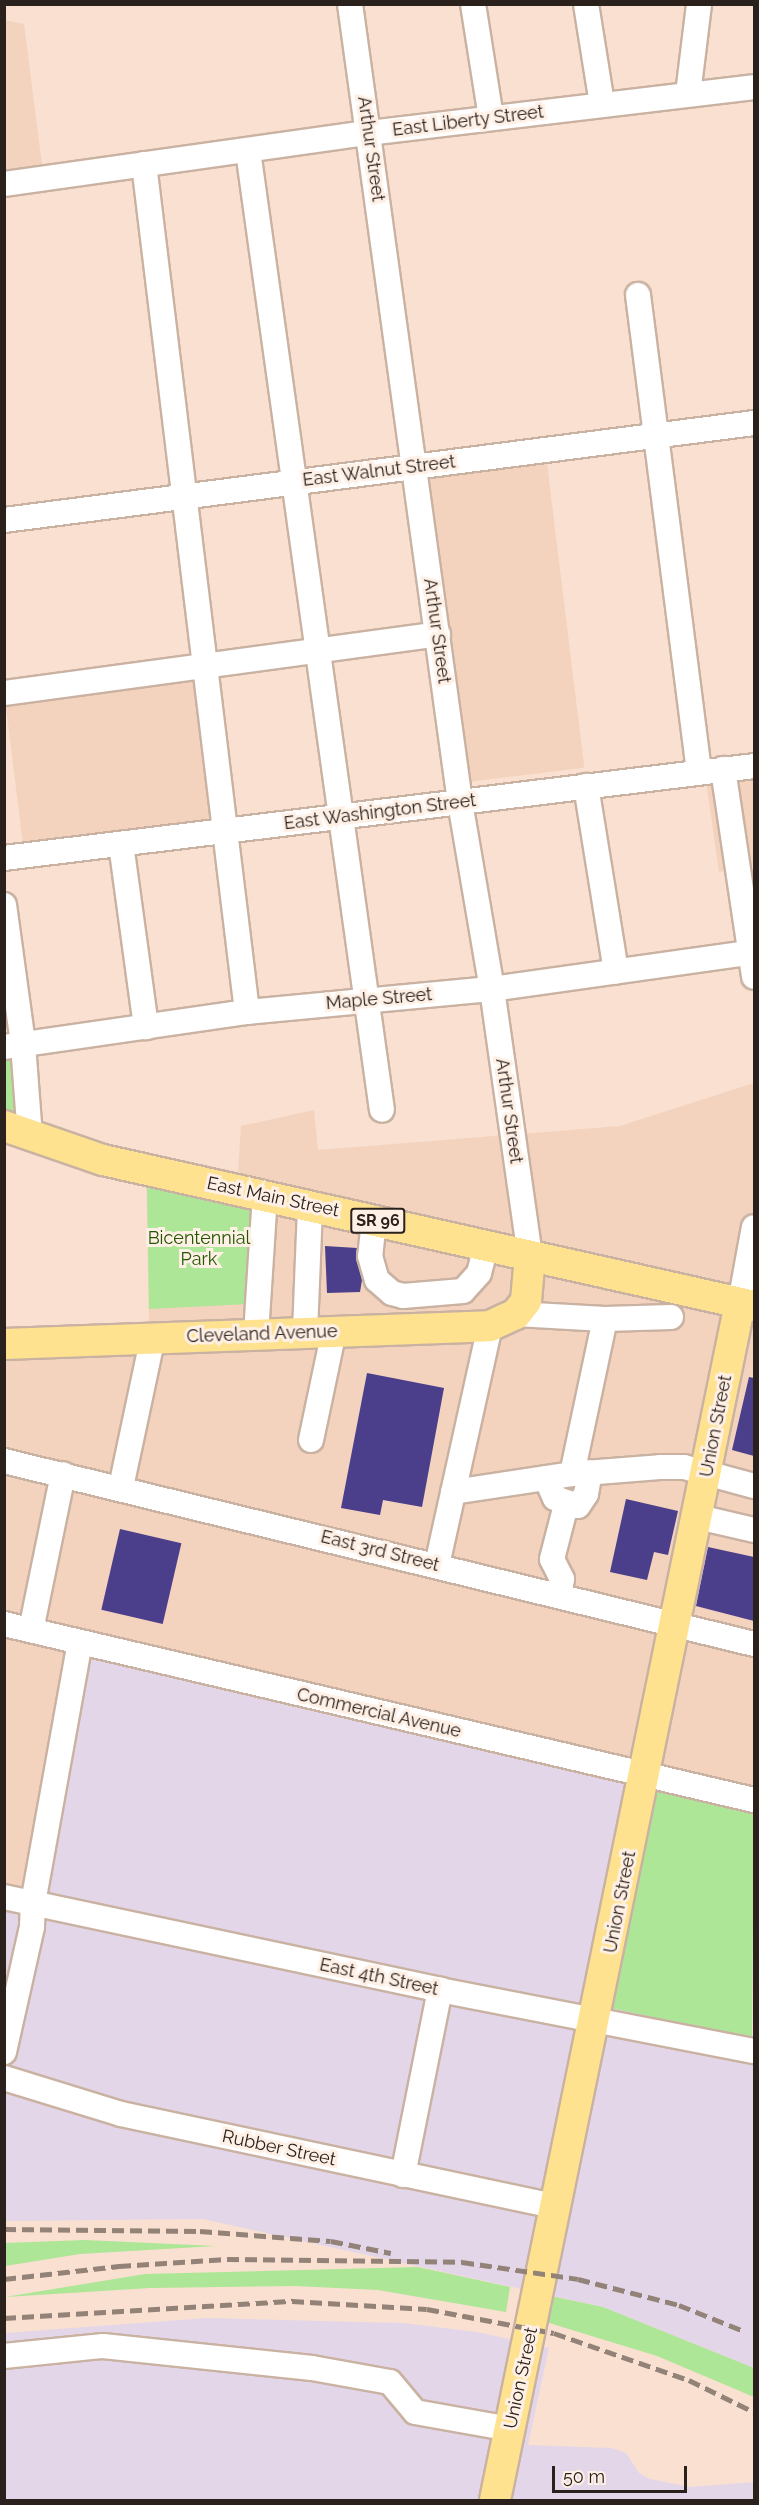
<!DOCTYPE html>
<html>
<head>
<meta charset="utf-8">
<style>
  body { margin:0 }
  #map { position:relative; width:759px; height:2505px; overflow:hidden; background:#f9e0d0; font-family:Raleway,sans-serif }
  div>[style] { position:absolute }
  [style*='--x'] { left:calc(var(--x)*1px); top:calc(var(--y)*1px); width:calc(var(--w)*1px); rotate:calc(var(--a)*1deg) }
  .built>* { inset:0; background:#f3d3be; transform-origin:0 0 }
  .industrial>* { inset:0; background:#e4d6e9 }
  .green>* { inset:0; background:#ace696 }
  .building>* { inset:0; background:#4b3e8b; transform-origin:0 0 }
  .roads { filter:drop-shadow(2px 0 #cab2a2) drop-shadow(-2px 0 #cab2a2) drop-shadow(0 2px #cab2a2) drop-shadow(0 -2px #cab2a2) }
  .minor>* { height:24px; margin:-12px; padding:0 12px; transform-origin:12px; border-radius:12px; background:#fff }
  .major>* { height:30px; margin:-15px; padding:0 15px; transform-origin:15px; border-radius:15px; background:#fee28f }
  .rail>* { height:4.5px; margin-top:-2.25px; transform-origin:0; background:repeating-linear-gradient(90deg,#938277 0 12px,transparent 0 18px) }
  span { translate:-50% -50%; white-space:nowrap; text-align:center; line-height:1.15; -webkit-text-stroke:6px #fff0e6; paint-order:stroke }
  .shield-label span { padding:2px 4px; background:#fff0e6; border:2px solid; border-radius:4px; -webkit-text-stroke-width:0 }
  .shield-label { font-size:16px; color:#2a211c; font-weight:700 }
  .street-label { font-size:18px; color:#2a211c }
  .park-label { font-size:18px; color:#225600 }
  .frame { position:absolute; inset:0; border:6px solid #2a211c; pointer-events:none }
  .scale { position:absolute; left:552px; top:2466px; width:135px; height:27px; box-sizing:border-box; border:3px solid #2a211c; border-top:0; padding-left:8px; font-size:18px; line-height:21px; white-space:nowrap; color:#2a211c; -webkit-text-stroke:4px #fff0e6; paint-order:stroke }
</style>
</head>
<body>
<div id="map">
  <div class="built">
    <div style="clip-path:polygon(4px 20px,24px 24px,43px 172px,4px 178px)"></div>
    <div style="left:546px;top:455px;width:315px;height:123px;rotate:83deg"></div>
    <div style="left:212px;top:670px;width:159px;height:209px;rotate:83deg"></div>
    <div style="clip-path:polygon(754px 753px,754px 866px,719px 872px,703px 760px)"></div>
    <div style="clip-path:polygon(754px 1083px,754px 1803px,29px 1908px,5px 1903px,5px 1333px,149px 1326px,146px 1152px,238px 1172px,241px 1126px,314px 1110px,318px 1150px,620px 1126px)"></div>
  </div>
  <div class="industrial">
    <div style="clip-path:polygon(84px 1647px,632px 1776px,752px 2037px,754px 2028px,754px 2368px,603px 2307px,203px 2219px,5px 2221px,4px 1903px,29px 1908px)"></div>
    <div style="clip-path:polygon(207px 2318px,403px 2323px,477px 2332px,549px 2348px,528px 2445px,612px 2448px,626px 2453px,639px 2473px,650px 2479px,690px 2487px,754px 2482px,754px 2500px,5px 2500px,5px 2333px)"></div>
  </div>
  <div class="green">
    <div style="clip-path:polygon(10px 1044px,19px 1108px,13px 1116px,5px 1111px,5px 1045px)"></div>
    <div style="clip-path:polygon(147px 1184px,253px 1210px,249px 1304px,149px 1309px)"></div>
    <div style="clip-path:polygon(656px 1782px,754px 1803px,752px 2038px,606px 2007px)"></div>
    <div style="clip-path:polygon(85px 2240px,216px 2246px,80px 2254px,5px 2266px,5px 2243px)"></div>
    <div style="clip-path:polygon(418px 2267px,510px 2287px,506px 2312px,378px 2290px,295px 2286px,150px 2288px,5px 2297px,145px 2274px)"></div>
    <div style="clip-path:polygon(551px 2296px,603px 2307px,754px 2368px,754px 2397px,657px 2356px,546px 2322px)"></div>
  </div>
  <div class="building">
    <div style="clip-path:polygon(325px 1246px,357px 1248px,362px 1280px,360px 1292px,327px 1293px)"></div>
    <div style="clip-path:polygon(367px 1373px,444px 1388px,422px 1507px,383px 1500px,380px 1515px,341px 1508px)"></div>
    <div style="clip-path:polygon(749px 1377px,754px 1378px,754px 1456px,732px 1450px)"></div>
    <div style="clip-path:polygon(626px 1499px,678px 1511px,668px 1555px,654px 1552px,647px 1580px,610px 1572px)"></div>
    <div style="left:120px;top:1529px;width:63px;height:83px;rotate:13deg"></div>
    <div style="clip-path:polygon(708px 1547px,754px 1557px,754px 1621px,696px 1606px)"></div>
  </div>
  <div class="roads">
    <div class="minor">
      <div style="--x:350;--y:4;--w:806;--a:82.15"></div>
      <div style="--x:460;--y:802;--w:190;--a:80.3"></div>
      <div style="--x:492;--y:989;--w:270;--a:81.9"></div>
      <div style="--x:473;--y:4;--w:115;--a:81"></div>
      <div style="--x:586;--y:4;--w:101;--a:80.9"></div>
      <div style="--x:688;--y:94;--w:91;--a:-83"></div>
      <div style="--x:248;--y:151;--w:968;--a:82.05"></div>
      <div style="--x:144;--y:164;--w:854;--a:83.07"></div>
      <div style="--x:4;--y:184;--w:369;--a:-8"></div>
      <div style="--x:369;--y:133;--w:388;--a:-6.8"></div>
      <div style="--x:638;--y:295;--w:481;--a:82.7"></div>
      <div style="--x:4;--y:520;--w:756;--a:-7.37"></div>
      <div style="--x:4;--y:693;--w:438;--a:-7.7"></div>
      <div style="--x:723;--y:769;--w:210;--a:81.5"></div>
      <div style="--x:586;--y:786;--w:188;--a:80.8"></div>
      <div style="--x:121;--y:844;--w:185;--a:82.2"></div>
      <div style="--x:4;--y:858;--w:756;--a:-6.99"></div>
      <div style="--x:4;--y:905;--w:140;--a:82.2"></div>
      <div style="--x:23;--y:1044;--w:94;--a:85.7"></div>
      <div style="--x:4;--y:1047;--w:246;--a:-8.2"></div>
      <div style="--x:247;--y:1012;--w:246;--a:-5.4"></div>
      <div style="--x:492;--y:989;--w:265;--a:-8"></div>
      <div style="--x:374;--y:1220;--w:36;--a:96"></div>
      <div style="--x:370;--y:1256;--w:25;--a:74"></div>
      <div style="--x:377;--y:1280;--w:20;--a:41"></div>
      <div style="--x:392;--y:1293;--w:11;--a:15"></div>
      <div style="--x:403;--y:1296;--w:60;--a:-4.8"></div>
      <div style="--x:463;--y:1291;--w:24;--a:-48"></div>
      <div style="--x:479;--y:1273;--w:28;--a:-75"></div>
      <div style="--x:740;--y:1303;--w:77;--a:-79.6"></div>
      <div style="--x:516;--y:1314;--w:89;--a:3.2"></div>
      <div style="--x:605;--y:1319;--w:66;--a:-1.7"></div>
      <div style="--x:305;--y:1332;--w:126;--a:-87.7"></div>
      <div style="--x:256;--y:1334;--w:138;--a:-86.3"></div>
      <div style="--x:311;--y:1440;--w:111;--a:-78.1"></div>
      <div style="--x:4;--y:1461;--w:772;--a:13.71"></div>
      <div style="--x:572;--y:1474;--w:158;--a:-78"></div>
      <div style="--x:546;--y:1478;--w:22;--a:66"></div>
      <div style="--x:555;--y:1498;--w:24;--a:19"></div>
      <div style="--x:578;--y:1506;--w:14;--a:-56"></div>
      <div style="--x:586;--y:1494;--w:22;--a:-80"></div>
      <div style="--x:121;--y:1487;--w:153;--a:-78"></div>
      <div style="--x:453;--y:1492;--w:120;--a:-8.6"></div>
      <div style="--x:572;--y:1474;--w:88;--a:-4.5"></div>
      <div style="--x:660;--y:1467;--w:24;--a:0"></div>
      <div style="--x:684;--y:1467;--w:73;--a:15.2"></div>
      <div style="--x:698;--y:1517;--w:57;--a:13.1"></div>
      <div style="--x:437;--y:1565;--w:245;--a:-77.5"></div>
      <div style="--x:559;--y:1596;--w:17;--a:-80"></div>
      <div style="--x:562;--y:1579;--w:22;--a:-117"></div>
      <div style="--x:552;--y:1559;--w:56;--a:-75.5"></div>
      <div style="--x:4;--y:1624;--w:770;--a:13.21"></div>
      <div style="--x:31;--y:1630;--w:159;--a:-78.4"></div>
      <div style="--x:4;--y:1897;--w:446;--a:12"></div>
      <div style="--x:440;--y:1990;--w:320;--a:11"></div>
      <div style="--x:4;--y:2052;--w:128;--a:-77.4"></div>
      <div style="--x:32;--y:1927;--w:24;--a:-88"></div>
      <div style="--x:33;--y:1903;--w:265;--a:-79.8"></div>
      <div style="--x:4;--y:2078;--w:122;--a:17.1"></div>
      <div style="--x:121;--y:2114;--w:446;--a:12"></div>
      <div style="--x:403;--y:2175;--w:189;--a:-78.7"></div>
      <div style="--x:4;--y:2356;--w:100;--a:-5.8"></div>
      <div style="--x:103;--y:2346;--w:210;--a:6"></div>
      <div style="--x:312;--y:2368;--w:79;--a:10.2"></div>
      <div style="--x:390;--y:2382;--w:39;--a:50"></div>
      <div style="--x:415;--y:2412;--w:97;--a:10.1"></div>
    </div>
    <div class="major">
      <div style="--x:4;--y:1126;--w:105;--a:19"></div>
      <div style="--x:103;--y:1160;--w:667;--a:12.64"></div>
      <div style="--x:4;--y:1344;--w:486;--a:-2.1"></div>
      <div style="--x:490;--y:1326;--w:29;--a:-25"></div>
      <div style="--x:516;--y:1314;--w:16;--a:-52"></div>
      <div style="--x:526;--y:1301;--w:45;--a:-84.9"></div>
      <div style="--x:495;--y:2500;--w:1222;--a:-78.43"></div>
    </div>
  </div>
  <div class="rail">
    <div style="--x:4;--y:2229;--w:196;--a:0.6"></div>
    <div style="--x:200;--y:2231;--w:131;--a:4.4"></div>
    <div style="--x:331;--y:2241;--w:61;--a:11.3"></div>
    <div style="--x:4;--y:2279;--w:116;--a:-6.4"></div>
    <div style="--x:119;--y:2266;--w:108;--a:-3.7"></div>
    <div style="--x:227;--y:2259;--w:235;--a:0.7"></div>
    <div style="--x:462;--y:2262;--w:117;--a:8.3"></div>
    <div style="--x:578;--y:2279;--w:104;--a:14.4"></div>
    <div style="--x:679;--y:2305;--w:70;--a:21.8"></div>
    <div style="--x:4;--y:2318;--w:289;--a:-3.4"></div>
    <div style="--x:292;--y:2301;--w:135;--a:3.4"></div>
    <div style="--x:427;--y:2309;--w:129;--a:10.7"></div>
    <div style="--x:554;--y:2333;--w:143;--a:19.2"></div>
    <div style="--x:689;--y:2380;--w:72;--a:26.2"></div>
  </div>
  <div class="shield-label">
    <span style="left:378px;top:1221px">SR 96</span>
  </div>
  <div class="street-label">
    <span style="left:468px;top:121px;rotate:-7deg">East Liberty Street</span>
    <span style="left:371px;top:149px;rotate:82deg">Arthur Street</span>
    <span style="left:379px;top:471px;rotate:-7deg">East Walnut Street</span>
    <span style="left:437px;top:631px;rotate:82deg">Arthur Street</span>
    <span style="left:380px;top:812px;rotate:-7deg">East Washington Street</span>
    <span style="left:379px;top:999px;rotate:-5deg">Maple Street</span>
    <span style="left:509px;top:1111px;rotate:82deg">Arthur Street</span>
    <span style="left:273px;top:1197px;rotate:12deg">East Main Street</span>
    <span style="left:262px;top:1334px;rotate:-2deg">Cleveland Avenue</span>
    <span style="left:716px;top:1426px;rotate:-79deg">Union Street</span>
    <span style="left:380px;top:1551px;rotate:14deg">East 3rd Street</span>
    <span style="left:379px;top:1713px;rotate:13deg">Commercial Avenue</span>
    <span style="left:620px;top:1902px;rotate:-79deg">Union Street</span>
    <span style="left:379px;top:1977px;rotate:12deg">East 4th Street</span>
    <span style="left:279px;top:2148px;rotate:12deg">Rubber Street</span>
    <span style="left:521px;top:2378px;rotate:-78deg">Union Street</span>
  </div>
  <div class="park-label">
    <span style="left:199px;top:1249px">Bicentennial<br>Park</span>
  </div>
  <div class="frame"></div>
  <div class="scale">50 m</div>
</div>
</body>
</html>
